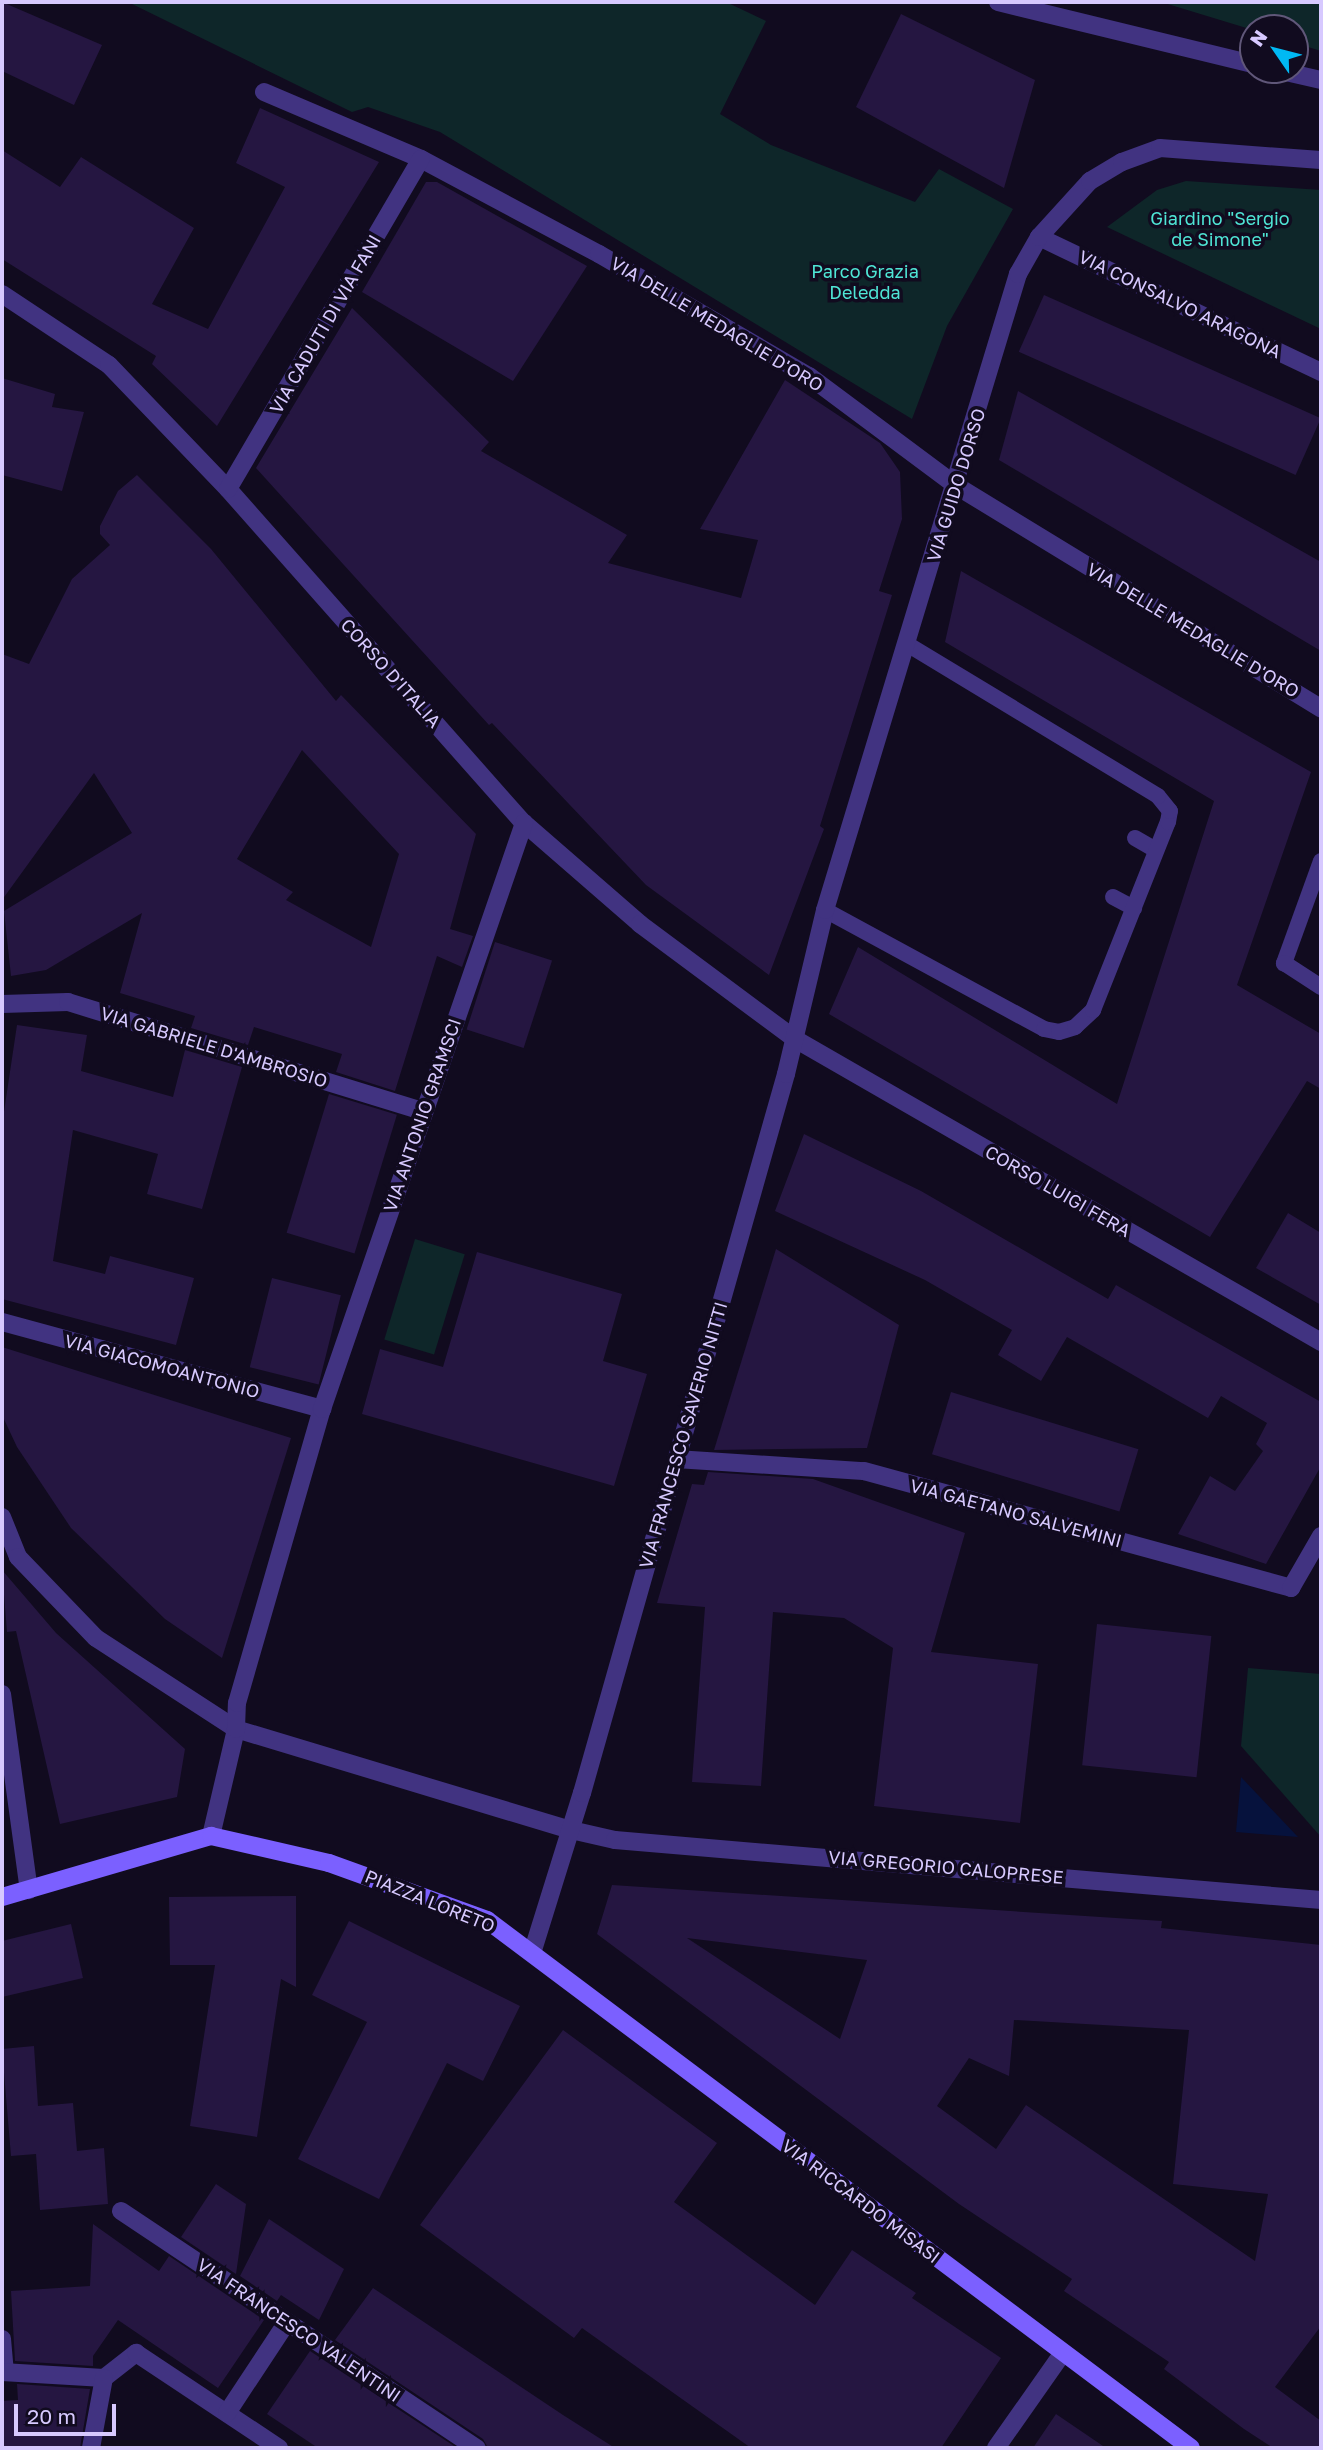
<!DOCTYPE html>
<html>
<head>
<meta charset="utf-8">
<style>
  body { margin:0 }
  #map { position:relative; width:1323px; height:2450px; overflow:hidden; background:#110b1f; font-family:"Golos Text",sans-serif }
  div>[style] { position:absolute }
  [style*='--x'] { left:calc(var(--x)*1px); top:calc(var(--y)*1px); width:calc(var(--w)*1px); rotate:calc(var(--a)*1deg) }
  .green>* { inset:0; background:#0e2629; transform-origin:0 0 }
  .water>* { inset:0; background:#06123d }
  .building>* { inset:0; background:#251641; transform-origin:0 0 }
  .lane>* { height:16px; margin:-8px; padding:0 8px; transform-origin:8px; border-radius:8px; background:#413381 }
  .street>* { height:18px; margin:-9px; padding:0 9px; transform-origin:9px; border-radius:9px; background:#413381 }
  .secondary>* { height:18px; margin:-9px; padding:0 9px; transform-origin:9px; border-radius:9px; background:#7b60ff }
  span { translate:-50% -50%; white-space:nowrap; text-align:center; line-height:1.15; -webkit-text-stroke:7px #110b1f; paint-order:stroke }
  .park-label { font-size:18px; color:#4fe5d5 }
  .street-label { font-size:18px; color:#d7c9ff }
  .frame { position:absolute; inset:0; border:4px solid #d7c9ff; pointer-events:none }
  .north { position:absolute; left:1239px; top:14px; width:70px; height:70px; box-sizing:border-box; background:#110b1f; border:2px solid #605779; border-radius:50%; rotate:305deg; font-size:19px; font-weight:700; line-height:28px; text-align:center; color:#d7c9ff }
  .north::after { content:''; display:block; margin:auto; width:24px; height:32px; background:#00b9f4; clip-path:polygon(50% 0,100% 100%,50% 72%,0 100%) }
  .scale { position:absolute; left:14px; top:2404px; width:102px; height:32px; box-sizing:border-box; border:4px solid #d7c9ff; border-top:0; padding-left:9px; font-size:21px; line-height:24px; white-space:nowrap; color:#d7c9ff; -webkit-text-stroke:5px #110b1f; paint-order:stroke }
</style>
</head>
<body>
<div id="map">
  <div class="green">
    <div style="clip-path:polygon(128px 2px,726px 2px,766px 21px,720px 114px,771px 145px,915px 202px,939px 169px,1013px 209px,947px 326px,912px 419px,440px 132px,368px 107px,352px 112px)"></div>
    <div style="clip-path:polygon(1161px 2px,1321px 2px,1321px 51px,1295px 43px,1295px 28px,1253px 30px)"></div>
    <div style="clip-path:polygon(1186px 181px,1321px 190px,1321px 329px,1107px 227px,1157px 190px)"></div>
    <div style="left:415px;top:1239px;width:52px;height:105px;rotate:17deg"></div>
    <div style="clip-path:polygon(1248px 1668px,1321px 1674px,1321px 1837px,1241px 1746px)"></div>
  </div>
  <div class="water">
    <div style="clip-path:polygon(1241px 1777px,1298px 1837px,1236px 1832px)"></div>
  </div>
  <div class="building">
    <div style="clip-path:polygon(2px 2px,102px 45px,74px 105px,2px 71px)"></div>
    <div style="clip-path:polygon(901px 14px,1035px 80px,1004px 188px,856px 107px)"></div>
    <div style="clip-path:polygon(260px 108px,379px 162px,217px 426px,152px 364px,156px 356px,2px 259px,2px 150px,60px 187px,81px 157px,194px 228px,152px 304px,208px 329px,285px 187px,236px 163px)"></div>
    <div style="clip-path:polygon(426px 182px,437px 182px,587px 266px,513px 381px,362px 292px)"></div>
    <div style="left:1044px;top:295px;width:303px;height:62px;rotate:24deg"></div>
    <div style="clip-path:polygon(352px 308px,489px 442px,481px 451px,627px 535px,608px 563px,741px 598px,758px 540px,700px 529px,785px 380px,880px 443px,900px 472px,902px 519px,879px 591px,892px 595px,820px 826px,824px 829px,769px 975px,646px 885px,492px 723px,489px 725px,256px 468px)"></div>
    <div style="clip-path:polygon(2px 378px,55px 394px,52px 407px,84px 412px,62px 491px,2px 475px)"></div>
    <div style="clip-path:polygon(1018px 391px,1321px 562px,1321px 651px,999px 460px)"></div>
    <div style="clip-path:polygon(evenodd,137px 475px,211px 549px,336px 701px,341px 695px,476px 834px,450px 929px,473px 936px,462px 967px,437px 956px,395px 1091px,336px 1072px,342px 1054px,254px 1027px,248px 1045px,191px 1028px,195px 1016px,120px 993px,142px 913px,46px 970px,11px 976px,4px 911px,132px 833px,94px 773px,2px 900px,2px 654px,29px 664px,72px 579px,110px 545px,100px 534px,100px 526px,118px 491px,137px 475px,302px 750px,399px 854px,371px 947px,286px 900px,293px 892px,237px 859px,302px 750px)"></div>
    <div style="clip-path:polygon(961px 571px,1311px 772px,1237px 985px,1321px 1034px,1321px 1089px,1307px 1081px,1210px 1237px,829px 1014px,858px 947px,1117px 1104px,1214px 801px,945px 642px)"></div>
    <div style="left:495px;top:942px;width:60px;height:92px;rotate:18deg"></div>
    <div style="clip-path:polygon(17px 1025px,87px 1035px,81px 1071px,173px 1097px,185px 1050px,242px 1067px,202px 1209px,147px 1194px,158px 1154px,73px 1130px,53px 1261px,105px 1274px,110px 1256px,194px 1278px,176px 1345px,2px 1299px,2px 1125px)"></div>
    <div style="left:329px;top:1094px;width:71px;height:145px;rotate:17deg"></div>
    <div style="clip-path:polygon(804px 1134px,921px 1191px,1108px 1299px,1116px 1285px,1321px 1402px,1321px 1466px,1266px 1564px,1178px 1534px,1210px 1476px,1235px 1491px,1263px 1451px,1256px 1444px,1267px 1423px,1221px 1396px,1208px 1418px,1067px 1337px,1041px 1381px,998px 1355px,1012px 1330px,925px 1280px,775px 1211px)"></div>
    <div style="clip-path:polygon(1288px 1213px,1321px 1233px,1321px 1305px,1256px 1268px)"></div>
    <div style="clip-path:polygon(776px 1249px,899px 1325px,867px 1448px,714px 1450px)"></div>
    <div style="clip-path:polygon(477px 1252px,622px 1294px,603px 1361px,647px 1374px,614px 1486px,362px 1414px,380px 1349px,443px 1367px)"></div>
    <div style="left:272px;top:1278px;width:71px;height:92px;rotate:14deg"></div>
    <div style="clip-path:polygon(2px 1347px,291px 1438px,222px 1658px,165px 1619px,71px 1528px,17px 1447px,2px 1415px)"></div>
    <div style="left:951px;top:1392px;width:196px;height:65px;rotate:17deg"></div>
    <div style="clip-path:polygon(708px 1472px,813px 1479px,965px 1533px,931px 1652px,1038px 1664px,1020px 1823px,874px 1806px,893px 1648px,844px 1618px,773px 1612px,761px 1786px,692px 1782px,705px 1607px,657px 1603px,692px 1484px,704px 1485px)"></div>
    <div style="clip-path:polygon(2px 1570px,56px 1633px,185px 1749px,177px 1797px,60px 1824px,16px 1631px,7px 1632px)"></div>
    <div style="left:1097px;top:1624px;width:115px;height:142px;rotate:6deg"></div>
    <div style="clip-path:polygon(evenodd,612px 1885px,1162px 1921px,1161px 1928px,1321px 1945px,1321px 2326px,1275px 2387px,1321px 2421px,1321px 2448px,1273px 2448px,1244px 2429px,1164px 2369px,1169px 2362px,1064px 2291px,1072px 2279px,959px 2204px,597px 1934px,612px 1885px,687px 1938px,867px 1960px,840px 2039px,687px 1938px,612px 1885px,1014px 2020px,1189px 2030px,1173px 2184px,1268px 2194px,1255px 2261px,1026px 2105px,996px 2149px,937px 2106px,969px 2058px,1009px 2076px,1014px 2020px)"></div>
    <div style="clip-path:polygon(296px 1896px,296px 1987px,281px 1979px,257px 2137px,190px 2126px,215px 1965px,170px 1965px,169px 1897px)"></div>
    <div style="clip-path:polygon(349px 1921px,520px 2006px,483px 2081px,447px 2063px,379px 2199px,298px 2159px,367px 2022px,312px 1995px)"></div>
    <div style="clip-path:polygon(71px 1924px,83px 1978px,2px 1997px,2px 1941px)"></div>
    <div style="clip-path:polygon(563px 2030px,717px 2143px,674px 2202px,815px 2305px,852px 2250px,916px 2293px,912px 2298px,1001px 2358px,941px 2448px,751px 2448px,582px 2328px,574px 2338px,420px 2225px)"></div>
    <div style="clip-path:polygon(34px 2046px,38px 2106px,73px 2103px,77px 2151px,104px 2148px,108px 2204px,40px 2210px,36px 2154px,11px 2156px,2px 2049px)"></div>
    <div style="clip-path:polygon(216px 2184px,246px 2204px,236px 2274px,181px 2237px)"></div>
    <div style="clip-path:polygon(269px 2219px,344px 2269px,319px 2320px,281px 2295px,277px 2301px,240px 2276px)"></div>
    <div style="clip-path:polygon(93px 2224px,159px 2271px,169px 2256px,264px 2320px,218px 2388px,118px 2320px,93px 2356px,93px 2366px,15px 2361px,11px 2291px,90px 2286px)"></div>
    <div style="clip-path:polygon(373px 2288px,563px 2415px,615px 2448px,488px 2448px,483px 2439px,335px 2340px)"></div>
    <div style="clip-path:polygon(310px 2351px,457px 2448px,318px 2448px,267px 2414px)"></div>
    <div style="clip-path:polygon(17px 2384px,90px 2389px,80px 2448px,2px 2448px,2px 2401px,18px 2400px)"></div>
    <div style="clip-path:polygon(1056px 2414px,1106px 2448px,1033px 2448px)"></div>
  </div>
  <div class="lane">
    <div style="--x:1135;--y:838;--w:24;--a:30"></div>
    <div style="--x:1321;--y:861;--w:109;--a:109.9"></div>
    <div style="--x:1284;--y:963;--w:44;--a:33"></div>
    <div style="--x:1113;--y:897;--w:24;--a:28"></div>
    <div style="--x:825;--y:910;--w:249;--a:28.5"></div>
    <div style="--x:1044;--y:1029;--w:15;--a:11"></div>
    <div style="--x:1059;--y:1032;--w:17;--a:-17"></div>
    <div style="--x:1075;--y:1027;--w:25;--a:-43"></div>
    <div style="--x:1093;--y:1010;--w:202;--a:-68.3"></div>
    <div style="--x:1168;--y:822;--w:11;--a:-80"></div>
    <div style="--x:1170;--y:811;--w:19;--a:-129"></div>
    <div style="--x:1158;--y:796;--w:293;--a:-148.8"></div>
  </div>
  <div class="street">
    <div style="--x:998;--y:2;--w:262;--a:13.7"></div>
    <div style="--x:1277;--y:70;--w:45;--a:12.8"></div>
    <div style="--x:264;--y:92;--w:171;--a:23.1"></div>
    <div style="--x:421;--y:159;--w:202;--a:28.1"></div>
    <div style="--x:599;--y:254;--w:243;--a:30.2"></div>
    <div style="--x:809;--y:376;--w:182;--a:36.7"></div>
    <div style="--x:955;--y:485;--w:429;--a:31.4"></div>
    <div style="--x:1039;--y:237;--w:313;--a:25.6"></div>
    <div style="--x:2;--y:294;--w:128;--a:33.6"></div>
    <div style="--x:109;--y:365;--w:172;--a:46.2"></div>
    <div style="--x:228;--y:489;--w:446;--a:48.5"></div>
    <div style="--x:524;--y:823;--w:154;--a:41"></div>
    <div style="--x:640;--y:924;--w:193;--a:36.6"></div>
    <div style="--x:795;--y:1039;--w:607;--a:29.94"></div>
    <div style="--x:228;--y:489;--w:382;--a:-59.7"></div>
    <div style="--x:2;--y:1004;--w:66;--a:-1.7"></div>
    <div style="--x:68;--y:1002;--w:371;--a:17.1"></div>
    <div style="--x:2;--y:1322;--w:332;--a:15.2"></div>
    <div style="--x:676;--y:1459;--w:188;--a:3.7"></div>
    <div style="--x:864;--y:1471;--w:443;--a:15.3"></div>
    <div style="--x:1291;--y:1588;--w:60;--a:-60"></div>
    <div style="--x:2;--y:1517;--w:43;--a:68.2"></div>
    <div style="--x:18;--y:1557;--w:112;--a:46.1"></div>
    <div style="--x:96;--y:1638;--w:167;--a:33"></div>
    <div style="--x:236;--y:1729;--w:350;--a:16.8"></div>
    <div style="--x:571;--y:1830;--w:45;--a:12.8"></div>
    <div style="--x:615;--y:1840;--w:709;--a:4.86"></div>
    <div style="--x:2;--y:1694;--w:198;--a:82.2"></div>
    <div style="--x:211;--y:1836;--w:110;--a:-76.8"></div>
    <div style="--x:236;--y:1729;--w:26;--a:-88"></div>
    <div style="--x:237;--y:1703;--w:306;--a:-73.9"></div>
    <div style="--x:322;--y:1409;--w:620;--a:-70.98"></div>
    <div style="--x:533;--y:1950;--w:164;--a:-72.7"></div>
    <div style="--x:582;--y:1793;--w:747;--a:-74.16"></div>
    <div style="--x:786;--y:1074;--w:169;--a:-76.6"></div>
    <div style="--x:825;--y:910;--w:665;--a:-73.12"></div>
    <div style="--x:1018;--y:274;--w:43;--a:-60.4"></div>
    <div style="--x:1039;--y:237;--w:76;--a:-47.7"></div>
    <div style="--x:1090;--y:181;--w:37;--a:-31"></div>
    <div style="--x:1122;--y:162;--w:40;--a:-20.2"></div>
    <div style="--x:1160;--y:148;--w:161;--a:4.3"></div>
    <div style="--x:121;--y:2211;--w:428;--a:33.7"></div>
    <div style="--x:2;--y:2339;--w:33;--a:85"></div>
    <div style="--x:2;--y:2372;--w:102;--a:3.4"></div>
    <div style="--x:104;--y:2378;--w:41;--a:-38"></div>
    <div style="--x:136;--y:2353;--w:172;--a:33.6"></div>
    <div style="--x:227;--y:2413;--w:109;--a:-56.6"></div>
    <div style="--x:91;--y:2448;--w:71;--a:-79.5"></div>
    <div style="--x:996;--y:2448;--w:115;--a:-54.9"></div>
  </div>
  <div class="secondary">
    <div style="--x:2;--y:1897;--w:218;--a:-16.3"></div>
    <div style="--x:211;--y:1836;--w:121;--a:12.9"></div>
    <div style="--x:329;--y:1863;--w:168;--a:19.8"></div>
    <div style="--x:487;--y:1920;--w:880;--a:36.87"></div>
  </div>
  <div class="park-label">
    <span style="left:1220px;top:229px">Giardino "Sergio<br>de Simone"</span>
    <span style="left:865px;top:282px">Parco Grazia<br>Deledda</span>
  </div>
  <div class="street-label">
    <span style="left:1180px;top:304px;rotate:26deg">VIA CONSALVO ARAGONA</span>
    <span style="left:325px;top:324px;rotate:-60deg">VIA CADUTI DI VIA FANI</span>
    <span style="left:717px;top:324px;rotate:31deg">VIA DELLE MEDAGLIE D'ORO</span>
    <span style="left:956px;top:485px;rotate:-73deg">VIA GUIDO DORSO</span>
    <span style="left:1193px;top:630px;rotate:31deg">VIA DELLE MEDAGLIE D'ORO</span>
    <span style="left:391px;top:673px;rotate:48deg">CORSO D'ITALIA</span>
    <span style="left:214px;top:1047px;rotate:17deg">VIA GABRIELE D'AMBROSIO</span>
    <span style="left:422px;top:1115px;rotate:-71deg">VIA ANTONIO GRAMSCI</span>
    <span style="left:1058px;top:1191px;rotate:30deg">CORSO LUIGI FERA</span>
    <span style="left:162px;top:1366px;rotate:15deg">VIA GIACOMOANTONIO</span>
    <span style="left:683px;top:1435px;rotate:-74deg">VIA FRANCESCO SAVERIO NITTI</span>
    <span style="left:1016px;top:1513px;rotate:15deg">VIA GAETANO SALVEMINI</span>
    <span style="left:946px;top:1867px;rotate:5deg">VIA GREGORIO CALOPRESE</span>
    <span style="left:430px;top:1901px;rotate:22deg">PIAZZA LORETO</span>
    <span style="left:861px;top:2201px;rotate:37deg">VIA RICCARDO MISASI</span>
    <span style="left:299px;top:2330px;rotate:34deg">VIA FRANCESCO VALENTINI</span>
  </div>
  <div class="frame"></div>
  <div class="north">N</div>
  <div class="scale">20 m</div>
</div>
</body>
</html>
